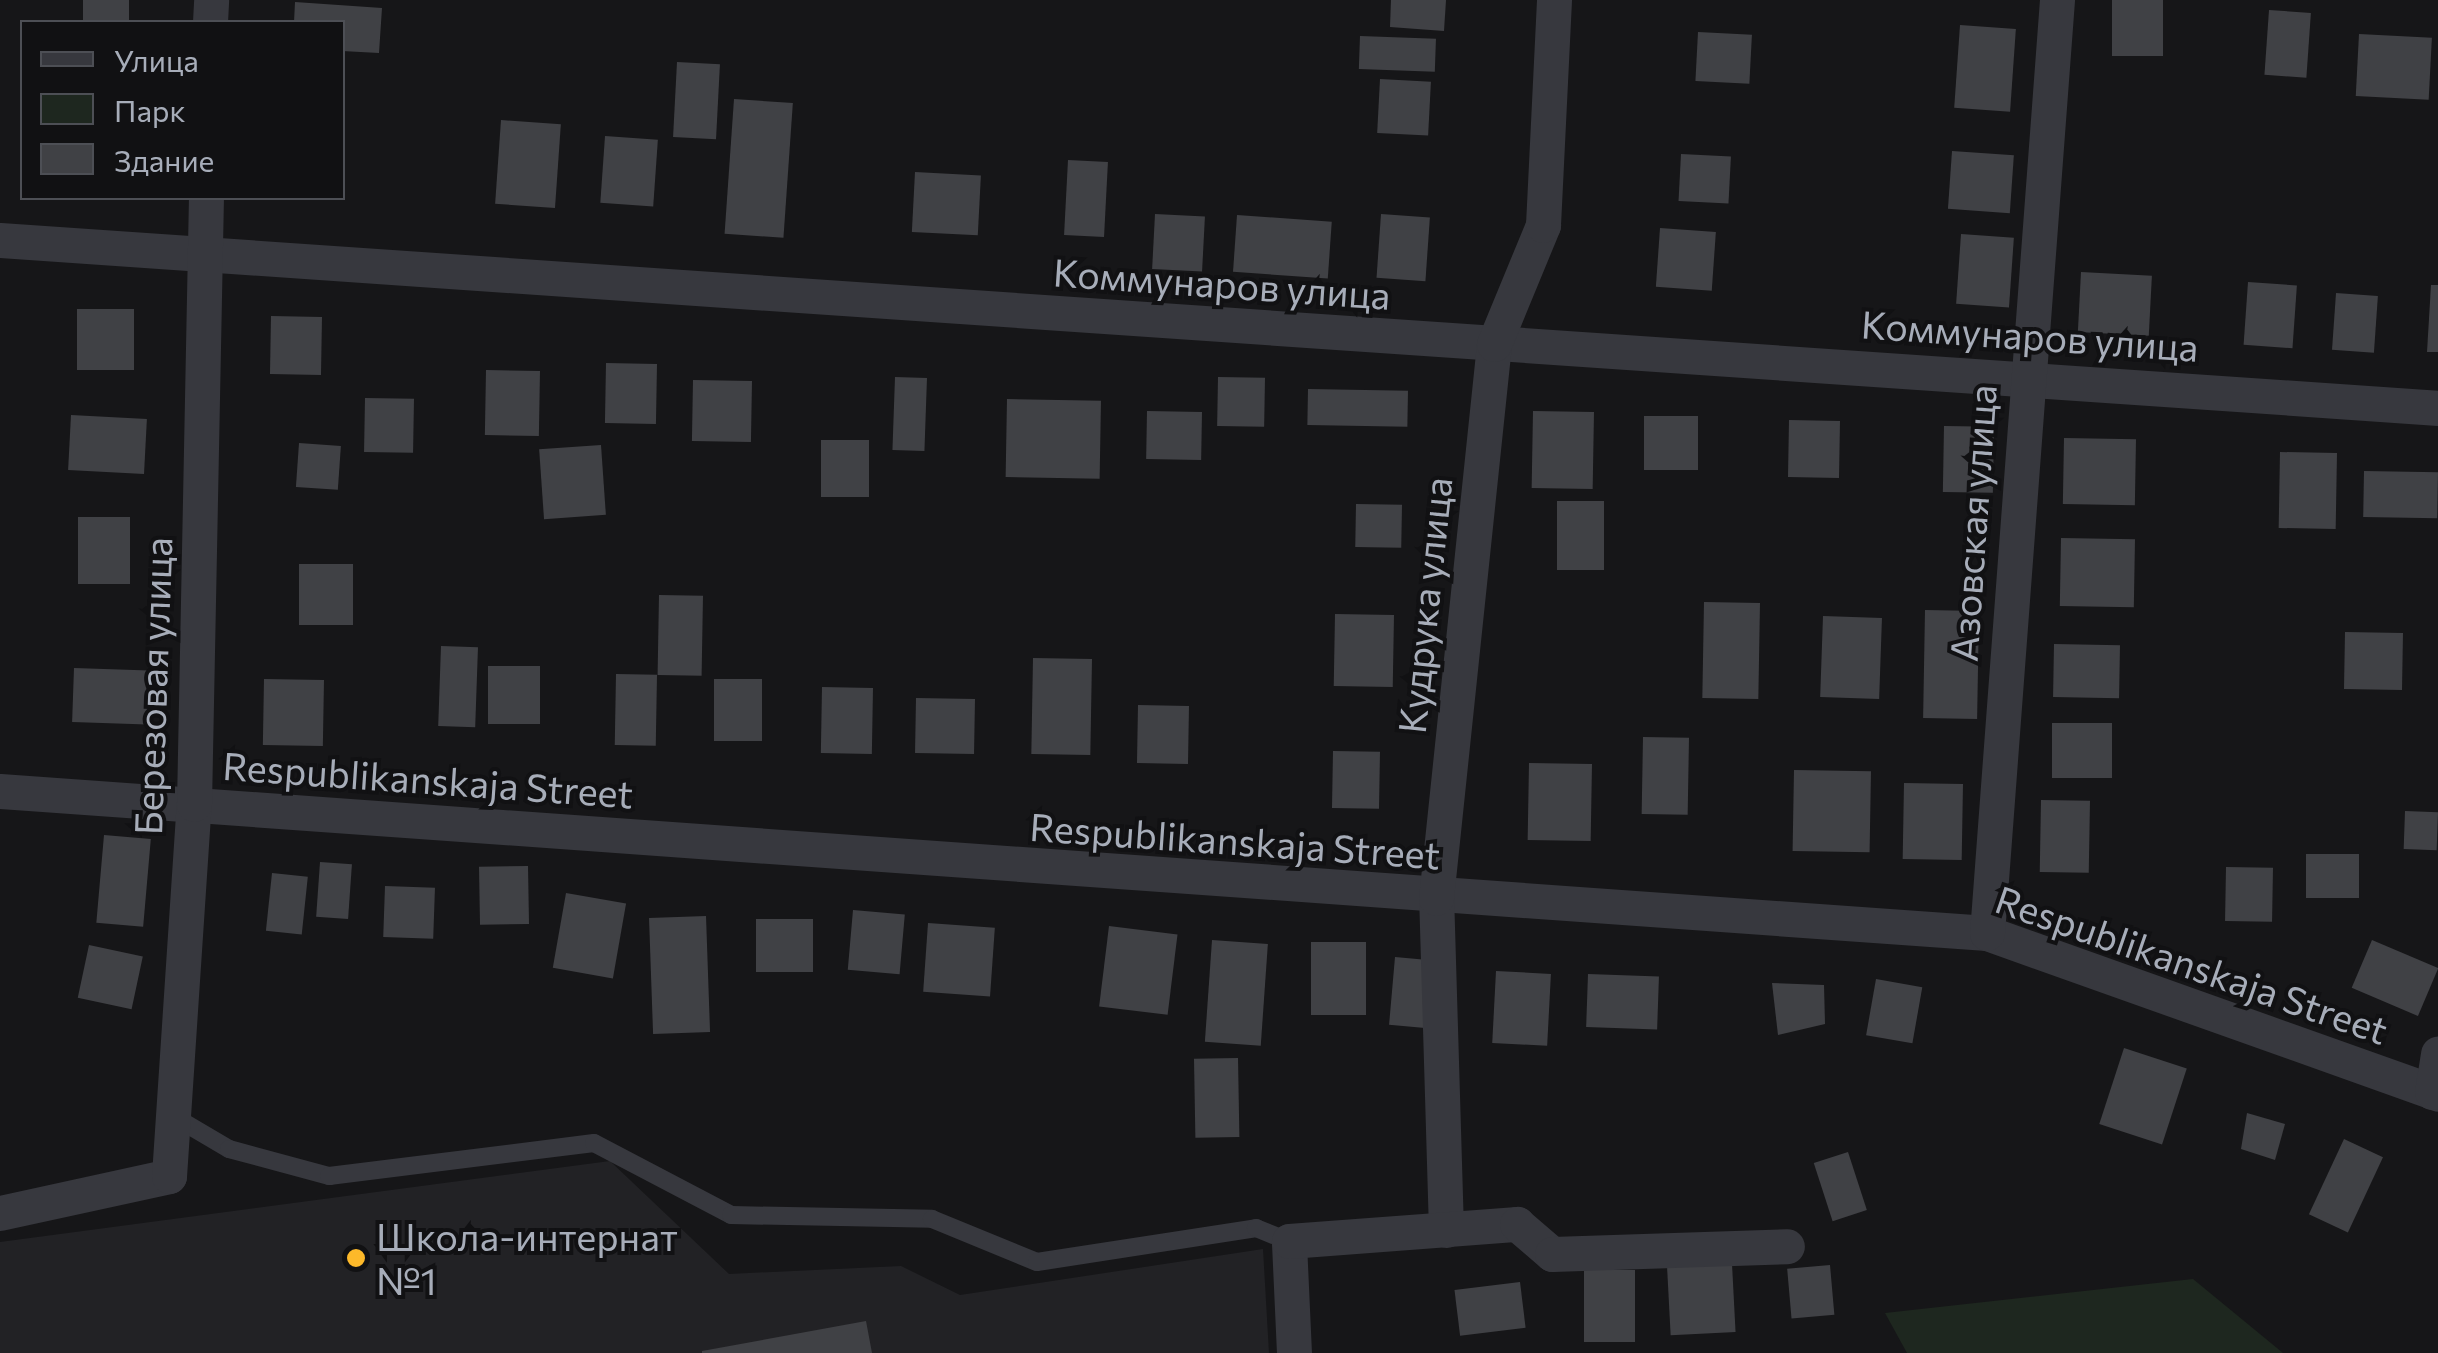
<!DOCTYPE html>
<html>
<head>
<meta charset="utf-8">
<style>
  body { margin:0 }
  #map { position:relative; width:2438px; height:1353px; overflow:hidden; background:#161618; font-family:Commissioner,sans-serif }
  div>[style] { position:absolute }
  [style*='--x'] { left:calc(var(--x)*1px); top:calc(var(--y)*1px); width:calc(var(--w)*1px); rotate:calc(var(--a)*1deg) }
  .built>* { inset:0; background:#222225 }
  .green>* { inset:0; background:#1e271f }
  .building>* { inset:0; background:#404145; transform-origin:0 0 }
  .service>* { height:18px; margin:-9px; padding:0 9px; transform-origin:9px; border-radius:9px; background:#37383e }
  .minor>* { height:35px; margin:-17.5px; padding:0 17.5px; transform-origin:17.5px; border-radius:17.5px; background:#37383e }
  .dots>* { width:28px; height:28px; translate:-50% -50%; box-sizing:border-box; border:5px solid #111113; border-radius:50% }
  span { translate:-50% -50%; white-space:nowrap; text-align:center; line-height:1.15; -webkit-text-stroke:8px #111113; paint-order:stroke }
  .street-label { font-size:38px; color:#a7adb9 }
  .poi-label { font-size:38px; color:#a7adb9 }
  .left { translate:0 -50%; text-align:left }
  .legend { position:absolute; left:20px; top:20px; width:325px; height:180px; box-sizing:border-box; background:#111113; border:2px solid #4d4f55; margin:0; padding:12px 18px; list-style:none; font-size:30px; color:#a7adb9 }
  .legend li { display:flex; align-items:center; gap:20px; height:50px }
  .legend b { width:50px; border:2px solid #4d4f55 }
</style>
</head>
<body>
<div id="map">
  <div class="built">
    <div style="clip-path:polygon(610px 1161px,729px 1274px,901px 1266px,960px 1295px,1263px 1249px,1269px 1353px,0 1353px,0 1242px)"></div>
  </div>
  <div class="green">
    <div style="clip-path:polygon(2193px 1279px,2283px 1353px,1907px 1353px,1885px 1313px)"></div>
  </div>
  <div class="building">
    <div style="left:83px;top:0;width:46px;height:22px"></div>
    <div style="clip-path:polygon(1391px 0,1446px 0,1444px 31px,1390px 27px)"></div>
    <div style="left:2112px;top:0;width:51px;height:56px"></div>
    <div style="clip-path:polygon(295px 2px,382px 8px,379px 53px,342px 51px,342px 22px,294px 22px)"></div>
    <div style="left:2269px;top:10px;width:42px;height:65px;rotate:4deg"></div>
    <div style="left:1960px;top:25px;width:56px;height:83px;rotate:4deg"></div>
    <div style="left:1698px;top:32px;width:54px;height:49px;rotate:3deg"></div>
    <div style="left:2359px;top:34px;width:73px;height:62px;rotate:3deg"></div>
    <div style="left:1360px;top:36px;width:76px;height:33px;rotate:2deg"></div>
    <div style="left:677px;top:62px;width:43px;height:75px;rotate:3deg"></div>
    <div style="left:1380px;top:79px;width:51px;height:54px;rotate:3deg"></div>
    <div style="left:734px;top:99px;width:59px;height:135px;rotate:4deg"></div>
    <div style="left:501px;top:120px;width:60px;height:84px;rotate:4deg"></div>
    <div style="left:605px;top:136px;width:53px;height:67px;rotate:4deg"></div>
    <div style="left:1952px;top:151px;width:62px;height:58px;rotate:4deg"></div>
    <div style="left:1681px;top:154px;width:50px;height:47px;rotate:3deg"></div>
    <div style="left:1068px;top:160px;width:40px;height:75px;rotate:3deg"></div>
    <div style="left:915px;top:172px;width:66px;height:60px;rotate:3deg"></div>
    <div style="left:1155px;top:214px;width:50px;height:55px;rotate:3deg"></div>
    <div style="left:1381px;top:214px;width:49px;height:64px;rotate:4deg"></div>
    <div style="left:1237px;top:215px;width:95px;height:57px;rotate:4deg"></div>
    <div style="left:1660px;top:228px;width:56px;height:59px;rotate:4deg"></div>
    <div style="left:1961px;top:234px;width:53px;height:70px;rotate:4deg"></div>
    <div style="left:2081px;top:272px;width:71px;height:60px;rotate:3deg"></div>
    <div style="left:2248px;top:282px;width:49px;height:63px;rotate:4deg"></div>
    <div style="clip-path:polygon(2431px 285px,2438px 285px,2438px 352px,2427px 352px)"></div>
    <div style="left:2336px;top:293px;width:42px;height:57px;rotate:4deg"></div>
    <div style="left:77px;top:309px;width:57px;height:61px"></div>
    <div style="left:271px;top:316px;width:51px;height:58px;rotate:1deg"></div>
    <div style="left:606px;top:363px;width:51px;height:60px;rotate:1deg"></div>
    <div style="left:486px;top:370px;width:54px;height:65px;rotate:1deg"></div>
    <div style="left:895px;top:377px;width:32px;height:73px;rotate:2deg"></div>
    <div style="left:1218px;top:377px;width:47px;height:49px;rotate:1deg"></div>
    <div style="left:693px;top:380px;width:59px;height:61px;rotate:1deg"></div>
    <div style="left:1308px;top:389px;width:100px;height:36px;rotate:1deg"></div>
    <div style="left:365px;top:398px;width:49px;height:54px;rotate:1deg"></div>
    <div style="left:1007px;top:399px;width:94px;height:78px;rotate:1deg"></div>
    <div style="left:1147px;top:411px;width:55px;height:48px;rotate:1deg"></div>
    <div style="left:1533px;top:411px;width:61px;height:77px;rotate:1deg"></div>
    <div style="left:71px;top:415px;width:76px;height:55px;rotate:3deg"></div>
    <div style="left:1644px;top:416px;width:54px;height:54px"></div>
    <div style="left:1789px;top:420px;width:51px;height:57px;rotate:1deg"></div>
    <div style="left:1944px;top:426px;width:50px;height:66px;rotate:1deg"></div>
    <div style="left:2064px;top:438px;width:72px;height:66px;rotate:1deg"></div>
    <div style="left:821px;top:440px;width:48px;height:57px"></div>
    <div style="left:299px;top:443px;width:42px;height:44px;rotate:4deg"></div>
    <div style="left:601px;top:445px;width:70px;height:62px;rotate:86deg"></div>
    <div style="left:2280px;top:452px;width:57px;height:76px;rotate:1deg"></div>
    <div style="left:2364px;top:471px;width:74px;height:46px;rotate:1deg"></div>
    <div style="left:1557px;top:501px;width:47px;height:69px"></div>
    <div style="left:1356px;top:504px;width:46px;height:43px;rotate:1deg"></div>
    <div style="left:78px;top:517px;width:52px;height:67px"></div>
    <div style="left:2061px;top:538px;width:74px;height:68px;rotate:1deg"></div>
    <div style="left:299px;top:564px;width:54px;height:61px"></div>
    <div style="left:659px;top:595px;width:44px;height:80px;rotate:1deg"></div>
    <div style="left:1704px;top:602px;width:56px;height:96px;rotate:1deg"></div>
    <div style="left:1925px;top:610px;width:54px;height:108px;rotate:1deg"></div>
    <div style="left:1335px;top:614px;width:59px;height:72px;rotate:1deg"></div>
    <div style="left:1823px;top:616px;width:59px;height:81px;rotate:2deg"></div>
    <div style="left:2345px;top:632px;width:58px;height:57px;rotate:1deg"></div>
    <div style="left:2054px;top:644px;width:66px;height:53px;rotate:1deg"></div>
    <div style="left:441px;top:646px;width:37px;height:80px;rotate:2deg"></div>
    <div style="left:1033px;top:658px;width:59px;height:96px;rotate:1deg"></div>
    <div style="left:488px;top:666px;width:52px;height:58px"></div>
    <div style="left:74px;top:668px;width:75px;height:54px;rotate:2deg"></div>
    <div style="left:616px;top:674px;width:41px;height:71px;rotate:1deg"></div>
    <div style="left:264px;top:679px;width:60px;height:66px;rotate:1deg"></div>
    <div style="left:714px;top:679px;width:48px;height:62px"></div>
    <div style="left:822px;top:687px;width:51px;height:66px;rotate:1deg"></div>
    <div style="left:916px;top:698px;width:59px;height:55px;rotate:1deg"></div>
    <div style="left:1138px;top:705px;width:51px;height:58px;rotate:1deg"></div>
    <div style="left:2052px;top:723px;width:60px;height:55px"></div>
    <div style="left:1643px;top:737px;width:46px;height:77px;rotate:1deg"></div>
    <div style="left:1333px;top:751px;width:47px;height:57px;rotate:1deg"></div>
    <div style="left:1529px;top:763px;width:63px;height:77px;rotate:1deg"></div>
    <div style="left:1794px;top:770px;width:77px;height:81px;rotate:1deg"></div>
    <div style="left:1904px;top:783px;width:59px;height:76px;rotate:1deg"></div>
    <div style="left:2041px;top:800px;width:49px;height:72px;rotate:1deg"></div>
    <div style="left:2405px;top:811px;width:33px;height:38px;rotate:2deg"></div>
    <div style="left:104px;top:835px;width:47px;height:88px;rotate:5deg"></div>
    <div style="left:2306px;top:854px;width:53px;height:44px"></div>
    <div style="left:320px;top:862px;width:32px;height:55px;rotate:4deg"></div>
    <div style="left:528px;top:866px;width:58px;height:49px;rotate:89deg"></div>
    <div style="left:2226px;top:867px;width:47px;height:54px;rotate:1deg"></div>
    <div style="left:272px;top:873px;width:36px;height:58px;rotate:6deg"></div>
    <div style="left:385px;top:886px;width:50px;height:51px;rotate:2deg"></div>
    <div style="left:566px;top:893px;width:61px;height:76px;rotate:10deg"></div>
    <div style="left:853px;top:910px;width:52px;height:60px;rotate:5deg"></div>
    <div style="left:706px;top:916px;width:116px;height:57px;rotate:88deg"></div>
    <div style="left:756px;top:919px;width:57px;height:53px"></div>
    <div style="left:928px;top:923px;width:67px;height:69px;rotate:4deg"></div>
    <div style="left:1109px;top:926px;width:69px;height:81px;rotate:7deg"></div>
    <div style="left:1212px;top:940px;width:56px;height:102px;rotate:4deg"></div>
    <div style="left:2372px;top:940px;width:72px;height:52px;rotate:23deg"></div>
    <div style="left:1311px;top:942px;width:55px;height:73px"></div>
    <div style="left:89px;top:945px;width:55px;height:54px;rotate:12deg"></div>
    <div style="left:1395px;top:957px;width:36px;height:68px;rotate:5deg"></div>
    <div style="left:1496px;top:971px;width:55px;height:72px;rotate:3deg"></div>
    <div style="left:1588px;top:974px;width:71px;height:53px;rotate:2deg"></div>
    <div style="left:1876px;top:979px;width:47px;height:57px;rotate:10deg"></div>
    <div style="clip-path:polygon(1772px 983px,1824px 985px,1825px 1024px,1778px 1035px)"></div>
    <div style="left:2124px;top:1048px;width:66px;height:80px;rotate:18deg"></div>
    <div style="left:1238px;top:1058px;width:79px;height:44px;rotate:89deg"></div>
    <div style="clip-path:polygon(2247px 1113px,2285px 1124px,2275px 1160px,2241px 1149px)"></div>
    <div style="left:2344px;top:1139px;width:43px;height:83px;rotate:25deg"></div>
    <div style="left:1848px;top:1152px;width:61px;height:36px;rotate:72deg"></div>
    <div style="left:1732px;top:1264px;width:68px;height:65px;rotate:87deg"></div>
    <div style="left:1830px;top:1265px;width:50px;height:43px;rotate:85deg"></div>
    <div style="left:1584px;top:1270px;width:51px;height:72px"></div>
    <div style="left:1520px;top:1282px;width:46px;height:66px;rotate:83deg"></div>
    <div style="clip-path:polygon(866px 1321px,872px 1353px,702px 1353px,702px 1351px)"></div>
  </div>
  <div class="service">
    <div style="--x:173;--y:1116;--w:65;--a:30.5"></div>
    <div style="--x:229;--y:1149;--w:104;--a:15.1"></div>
    <div style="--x:329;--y:1176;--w:267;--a:-7.1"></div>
    <div style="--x:594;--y:1143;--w:155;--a:27.7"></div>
    <div style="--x:731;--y:1215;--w:201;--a:1.1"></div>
    <div style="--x:932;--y:1219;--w:113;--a:22.3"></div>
    <div style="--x:1037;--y:1262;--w:222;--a:-8.8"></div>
    <div style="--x:1256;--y:1228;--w:35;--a:22"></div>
  </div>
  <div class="minor">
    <div style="--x:210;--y:22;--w:22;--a:-87"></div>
    <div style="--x:0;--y:240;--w:2444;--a:3.94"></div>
    <div style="--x:0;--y:791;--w:1992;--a:4.09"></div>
    <div style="--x:1987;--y:933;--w:479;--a:19.6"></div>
    <div style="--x:1987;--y:933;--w:936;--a:-85.71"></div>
    <div style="--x:2432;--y:1092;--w:39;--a:-81"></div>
    <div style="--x:0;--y:1213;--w:173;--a:-12.3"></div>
    <div style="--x:169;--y:1176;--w:373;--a:-86.2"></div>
    <div style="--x:194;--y:804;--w:606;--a:-88.87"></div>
    <div style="--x:1446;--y:1230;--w:332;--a:-91.7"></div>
    <div style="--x:1436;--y:898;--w:557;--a:-84.02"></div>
    <div style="--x:1494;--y:344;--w:129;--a:-67.6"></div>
    <div style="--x:1543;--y:225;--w:225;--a:-87.2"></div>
    <div style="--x:1294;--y:1353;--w:112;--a:-92.6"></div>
    <div style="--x:1289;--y:1241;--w:229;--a:-4.3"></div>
    <div style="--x:1517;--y:1224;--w:46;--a:40.6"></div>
    <div style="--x:1552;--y:1254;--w:235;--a:-1.9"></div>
  </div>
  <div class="dots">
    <div style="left:356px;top:1258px;background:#fdb92a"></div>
  </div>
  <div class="street-label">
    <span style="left:1222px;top:283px;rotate:4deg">Коммунаров улица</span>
    <span style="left:2030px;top:335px;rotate:4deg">Коммунаров улица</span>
    <span style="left:1972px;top:523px;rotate:-86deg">Азовская улица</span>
    <span style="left:1424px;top:605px;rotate:-84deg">Кудрука улица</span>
    <span style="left:152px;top:686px;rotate:-88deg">Березовая улица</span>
    <span style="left:428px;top:779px;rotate:4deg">Respublikanskaja Street</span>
    <span style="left:1235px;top:840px;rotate:4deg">Respublikanskaja Street</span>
    <span style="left:2192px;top:964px;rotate:19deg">Respublikanskaja Street</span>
  </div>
  <div class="poi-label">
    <span class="left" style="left:376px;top:1258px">Школа-интернат<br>№1</span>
  </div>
  <ul class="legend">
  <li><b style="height:12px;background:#37383e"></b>Улица</li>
  <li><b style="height:28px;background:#1e271f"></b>Парк</li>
  <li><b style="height:28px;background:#404145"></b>Здание</li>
  </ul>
</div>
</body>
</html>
